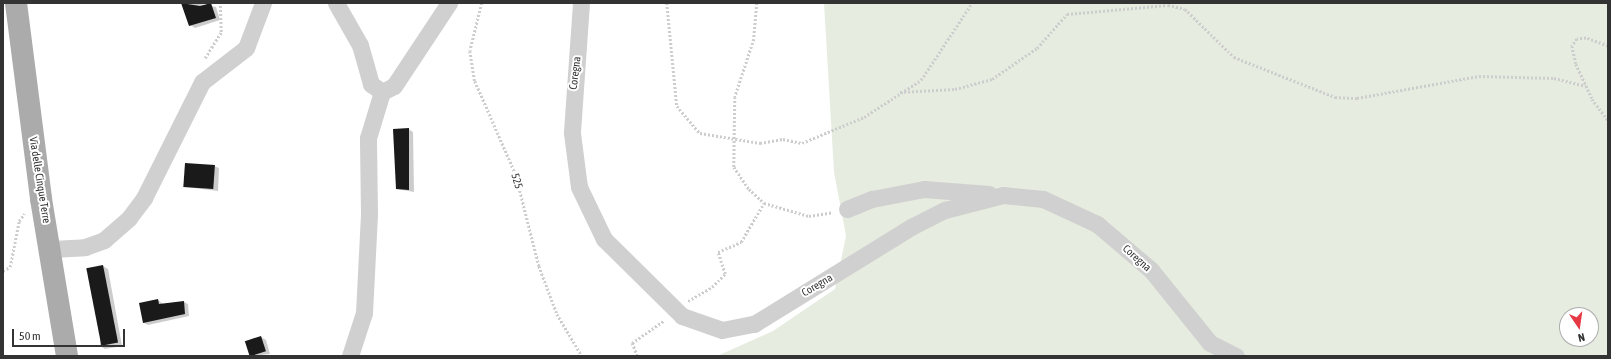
<!DOCTYPE html>
<html>
<head>
<meta charset="utf-8">
<style>
  body { margin:0 }
  #map { position:relative; width:1611px; height:359px; overflow:hidden; background:#fff; font-family:"Asap Condensed",sans-serif }
  div>[style] { position:absolute }
  [style*='--x'] { left:calc(var(--x)*1px); top:calc(var(--y)*1px); width:calc(var(--w)*1px); rotate:calc(var(--a)*1deg) }
  .green>* { inset:0; background:#e6ecdf }
  .shadow>* { inset:0; background:#0003 }
  .building>* { inset:0; background:#1a1a1a; transform-origin:0 0 }
  .path>* { height:2.5px; margin-top:-1.25px; transform-origin:0; background:repeating-linear-gradient(90deg,#cdcdcd 0 2px,transparent 0 4px) }
  .minor>* { height:17px; margin:-8.5px; padding:0 8.5px; transform-origin:8.5px; border-radius:8.5px; background:#d0d0d0 }
  .major>* { height:22px; margin:-11px; padding:0 11px; transform-origin:11px; border-radius:11px; background:#ababab }
  span { translate:-50% -50%; white-space:nowrap; text-align:center; line-height:1.15; -webkit-text-stroke:4px #fff; paint-order:stroke }
  .street-label { font-size:11px; color:#333 }
  .frame { position:absolute; inset:0; border:4px solid #333; pointer-events:none }
  .north { position:absolute; left:1559px; top:307px; width:40px; height:40px; box-sizing:border-box; background:#fff; border:1px solid #adadad; border-radius:50%; rotate:167deg; font-size:11px; font-weight:700; line-height:16px; text-align:center; color:#333 }
  .north::after { content:''; display:block; margin:auto; width:14px; height:18px; background:#e63946; clip-path:polygon(50% 0,100% 100%,50% 72%,0 100%) }
  .scale { position:absolute; left:12px; top:329px; width:113px; height:18px; box-sizing:border-box; border:2px solid #333; border-top:0; padding-left:5px; font-size:12px; line-height:14px; white-space:nowrap; color:#333; -webkit-text-stroke:3px #fff; paint-order:stroke }
</style>
</head>
<body>
<div id="map">
  <div class="green">
    <div style="clip-path:polygon(evenodd,824px 3px,1608px 3px,1608px 356px,717px 356px,773px 331px,835px 289px,846px 236px,834px 172px,824px 3px,1567px 315px,1591px 315px,1591px 339px,1567px 339px,1567px 315px)"></div>
  </div>
  <div class="shadow">
    <div style="clip-path:polygon(195px 3px,216px 7px,220px 20px,195px 28px,190px 25px,183px 4px)"></div>
    <div style="clip-path:polygon(408px 129px,413px 132px,414px 192px,397px 189px)"></div>
    <div style="clip-path:polygon(214px 166px,219px 168px,218px 191px,186px 187px)"></div>
    <div style="clip-path:polygon(103px 266px,108px 269px,122px 346px,105px 349px,100px 346px)"></div>
    <div style="clip-path:polygon(158px 300px,163px 304px,184px 302px,188px 304px,189px 316px,148px 325px,144px 323px)"></div>
    <div style="clip-path:polygon(261px 337px,266px 340px,270px 354px,252px 356px)"></div>
  </div>
  <div class="building">
    <div style="clip-path:polygon(181px 3px,200px 6px,211px 3px,216px 18px,189px 26px)"></div>
    <div style="clip-path:polygon(409px 128px,409px 190px,396px 189px,393px 129px)"></div>
    <div style="left:185px;top:163px;width:30px;height:24px;rotate:4deg"></div>
    <div style="left:103px;top:265px;width:79px;height:17px;rotate:79deg"></div>
    <div style="clip-path:polygon(158px 299px,159px 304px,184px 301px,185px 314px,143px 323px,139px 303px)"></div>
    <div style="left:261px;top:336px;width:16px;height:17px;rotate:72deg"></div>
  </div>
  <div class="path">
    <div style="--x:482;--y:3;--w:49;--a:104"></div>
    <div style="--x:470;--y:51;--w:30;--a:81"></div>
    <div style="--x:475;--y:81;--w:103;--a:66.4"></div>
    <div style="--x:516;--y:175;--w:94;--a:75.8"></div>
    <div style="--x:539;--y:266;--w:51;--a:69.4"></div>
    <div style="--x:557;--y:314;--w:49;--a:59.2"></div>
    <div style="--x:667;--y:3;--w:103;--a:84.5"></div>
    <div style="--x:677;--y:106;--w:35;--a:50"></div>
    <div style="--x:700;--y:133;--w:61;--a:9.5"></div>
    <div style="--x:760;--y:143;--w:23;--a:-10"></div>
    <div style="--x:783;--y:139;--w:19;--a:12"></div>
    <div style="--x:802;--y:143;--w:67;--a:-22.8"></div>
    <div style="--x:864;--y:117;--w:68;--a:-33"></div>
    <div style="--x:921;--y:80;--w:92;--a:-56.5"></div>
    <div style="--x:757;--y:3;--w:36;--a:95"></div>
    <div style="--x:754;--y:39;--w:61;--a:108.1"></div>
    <div style="--x:735;--y:97;--w:70;--a:90.8"></div>
    <div style="--x:734;--y:167;--w:27;--a:56"></div>
    <div style="--x:749;--y:189;--w:21;--a:43"></div>
    <div style="--x:764;--y:203;--w:47;--a:16.1"></div>
    <div style="--x:809;--y:216;--w:24;--a:-9"></div>
    <div style="--x:1608;--y:46;--w:23;--a:-160"></div>
    <div style="--x:1586;--y:38;--w:9;--a:174"></div>
    <div style="--x:1577;--y:39;--w:9;--a:126"></div>
    <div style="--x:1572;--y:46;--w:18;--a:77"></div>
    <div style="--x:1576;--y:64;--w:38;--a:65"></div>
    <div style="--x:1592;--y:99;--w:26;--a:53"></div>
    <div style="--x:205;--y:58;--w:31;--a:-58"></div>
    <div style="--x:221;--y:32;--w:29;--a:-92"></div>
    <div style="--x:900;--y:92;--w:55;--a:-3.1"></div>
    <div style="--x:955;--y:89;--w:38;--a:-15"></div>
    <div style="--x:992;--y:79;--w:55;--a:-34.6"></div>
    <div style="--x:1037;--y:48;--w:45;--a:-48.6"></div>
    <div style="--x:1067;--y:14;--w:101;--a:-5.1"></div>
    <div style="--x:1168;--y:5;--w:17;--a:13"></div>
    <div style="--x:1185;--y:9;--w:69;--a:44.4"></div>
    <div style="--x:1234;--y:57;--w:109;--a:21.6"></div>
    <div style="--x:1335;--y:97;--w:22;--a:3"></div>
    <div style="--x:1357;--y:98;--w:124;--a:-10.2"></div>
    <div style="--x:1479;--y:76;--w:75;--a:1.5"></div>
    <div style="--x:1554;--y:78;--w:33;--a:14"></div>
    <div style="--x:3;--y:271;--w:8;--a:-30"></div>
    <div style="--x:10;--y:267;--w:47;--a:-78.9"></div>
    <div style="--x:19;--y:221;--w:9;--a:-54"></div>
    <div style="--x:688;--y:301;--w:28;--a:-30"></div>
    <div style="--x:712;--y:287;--w:18;--a:-45"></div>
    <div style="--x:725;--y:274;--w:23;--a:-108"></div>
    <div style="--x:718;--y:252;--w:25;--a:-23"></div>
    <div style="--x:741;--y:242;--w:45;--a:-59.5"></div>
    <div style="--x:637;--y:356;--w:14;--a:-111"></div>
    <div style="--x:632;--y:343;--w:39;--a:-35"></div>
  </div>
  <div class="minor">
    <div style="--x:336;--y:3;--w:48;--a:60.3"></div>
    <div style="--x:360;--y:45;--w:41;--a:74.2"></div>
    <div style="--x:371;--y:84;--w:14;--a:36"></div>
    <div style="--x:382;--y:92;--w:13;--a:-27"></div>
    <div style="--x:394;--y:86;--w:100;--a:-56.5"></div>
    <div style="--x:581;--y:3;--w:130;--a:94"></div>
    <div style="--x:572;--y:133;--w:54;--a:82.6"></div>
    <div style="--x:579;--y:187;--w:58;--a:64.3"></div>
    <div style="--x:604;--y:239;--w:110;--a:44.6"></div>
    <div style="--x:682;--y:316;--w:42;--a:19.3"></div>
    <div style="--x:722;--y:330;--w:33;--a:-11"></div>
    <div style="--x:754;--y:324;--w:185;--a:-31.7"></div>
    <div style="--x:911;--y:227;--w:38;--a:-27"></div>
    <div style="--x:945;--y:210;--w:60;--a:-14.5"></div>
    <div style="--x:1003;--y:195;--w:40;--a:5.7"></div>
    <div style="--x:1043;--y:199;--w:60;--a:24.8"></div>
    <div style="--x:1097;--y:224;--w:71;--a:40.4"></div>
    <div style="--x:1151;--y:270;--w:94;--a:51.1"></div>
    <div style="--x:1210;--y:343;--w:29;--a:27"></div>
    <div style="--x:847;--y:209;--w:27;--a:-22"></div>
    <div style="--x:872;--y:199;--w:53;--a:-10.9"></div>
    <div style="--x:924;--y:189;--w:65;--a:4.4"></div>
    <div style="--x:52;--y:249;--w:33;--a:-3"></div>
    <div style="--x:85;--y:247;--w:20;--a:-20"></div>
    <div style="--x:104;--y:240;--w:33;--a:-41"></div>
    <div style="--x:129;--y:218;--w:25;--a:-53"></div>
    <div style="--x:144;--y:198;--w:130;--a:-63.4"></div>
    <div style="--x:202;--y:82;--w:56;--a:-37.7"></div>
    <div style="--x:246;--y:48;--w:48;--a:-69.3"></div>
    <div style="--x:350;--y:356;--w:45;--a:-72"></div>
    <div style="--x:364;--y:313;--w:100;--a:-87.1"></div>
    <div style="--x:369;--y:213;--w:75;--a:-90.8"></div>
    <div style="--x:368;--y:138;--w:48;--a:-73.1"></div>
  </div>
  <div class="major">
    <div style="--x:16;--y:3;--w:198;--a:82.7"></div>
    <div style="--x:41;--y:199;--w:159;--a:80.6"></div>
  </div>
  <div class="street-label">
    <span style="left:575px;top:73px;rotate:-83deg">Coregna</span>
    <span style="left:40px;top:180px;rotate:81deg">Via delle Cinque Terre</span>
    <span style="left:517px;top:181px;rotate:74deg">525</span>
    <span style="left:1137px;top:258px;rotate:42deg">Coregna</span>
    <span style="left:817px;top:285px;rotate:-31deg">Coregna</span>
  </div>
  <div class="frame"></div>
  <div class="north">N</div>
  <div class="scale">50 m</div>
</div>
</body>
</html>
